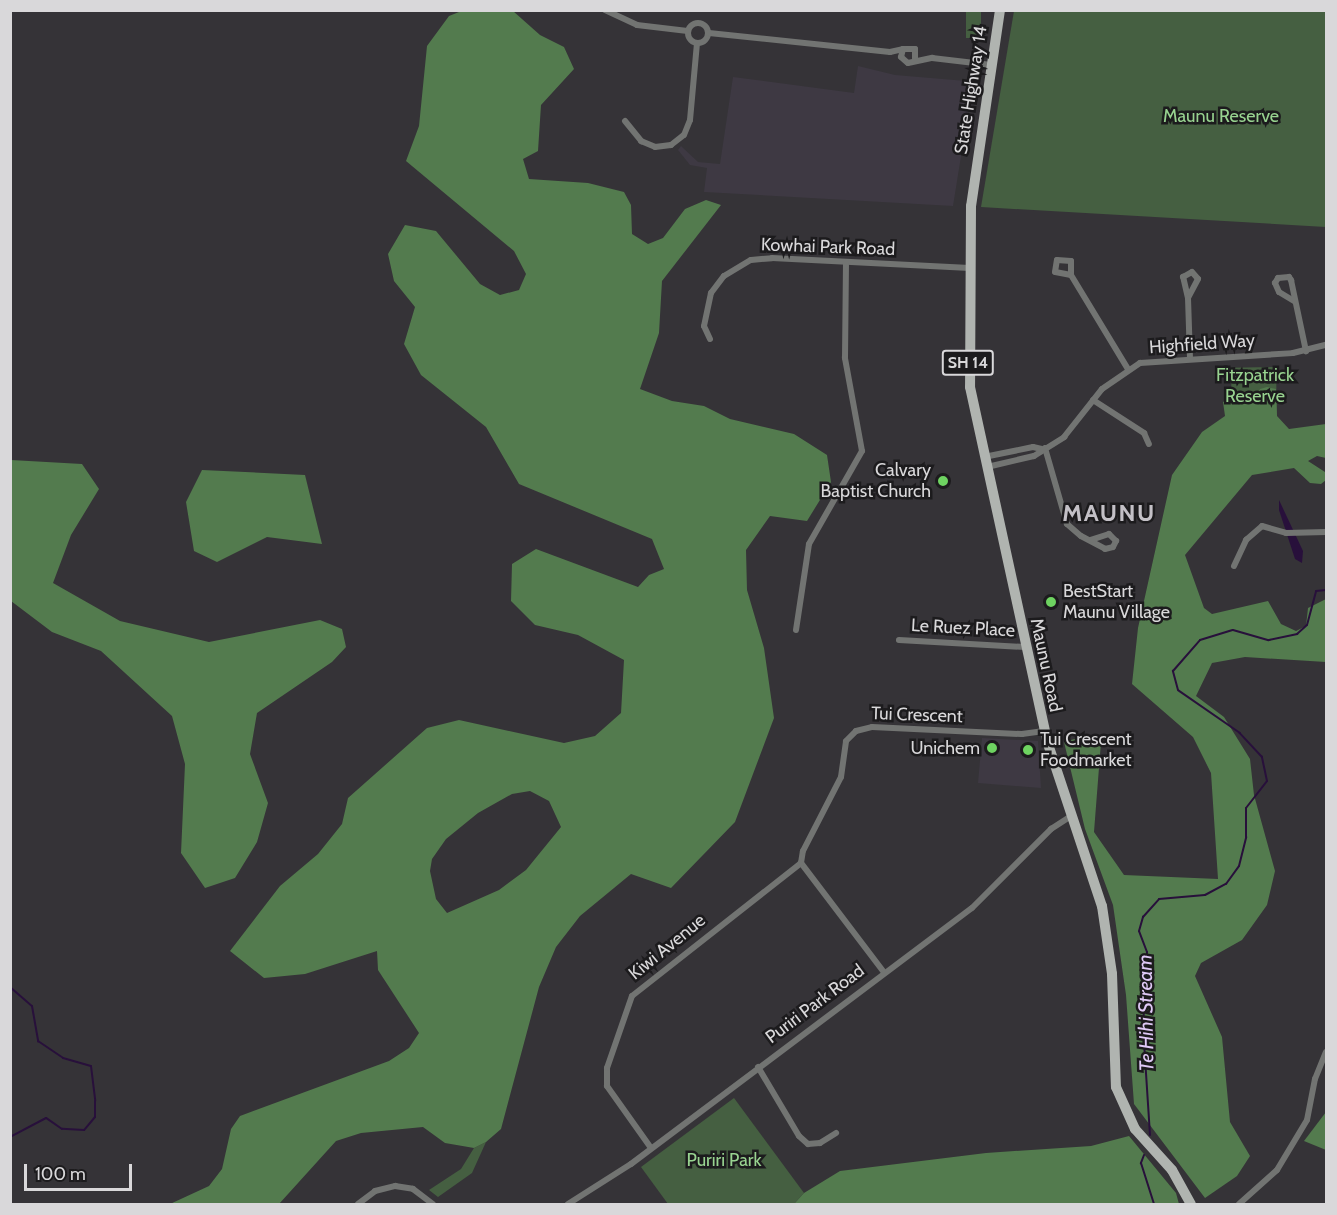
<!DOCTYPE html>
<html>
<head>
<meta charset="utf-8">
<style>
  body { margin:0 }
  #map { position:relative; width:1337px; height:1215px; overflow:hidden; background:#353337; font-family:Cabin,sans-serif }
  div>[style] { position:absolute }
  [style*='--x'] { left:calc(var(--x)*1px); top:calc(var(--y)*1px); width:calc(var(--w)*1px); rotate:calc(var(--a)*1deg) }
  .built>* { inset:0; background:#3e3943 }
  .green>* { inset:0; background:#455f41; transform-origin:0 0 }
  .forest>* { inset:0; background:#537b4e }
  .water>* { inset:0; background:#28103b }
  .stream>* { height:2px; margin:-1px; padding:0 1px; transform-origin:1px; border-radius:1px; background:#28103b }
  .minor>* { height:6px; margin:-3px; padding:0 3px; transform-origin:3px; border-radius:3px; background:#727472 }
  .minor>.ring { margin:-3px; padding:0; box-sizing:content-box; background:none; border:6px solid #727472; border-radius:50% }
  .primary>* { height:10px; margin:-5px; padding:0 5px; transform-origin:5px; border-radius:5px; background:#b0b4b0 }
  .dots>* { width:16px; height:16px; translate:-50% -50%; box-sizing:border-box; border:3px solid #1c1b1d; border-radius:50% }
  span { translate:-50% -50%; white-space:nowrap; text-align:center; line-height:1.15; -webkit-text-stroke:5px #1c1b1d; paint-order:stroke }
  .shield-label span { padding:2px 4px; background:#1c1b1d; border:2px solid; border-radius:4px; -webkit-text-stroke-width:0 }
  .shield-label { font-size:16px; color:#d9d8da; font-weight:700 }
  .street-label { font-size:18px; color:#d9d8da }
  .park-label { font-size:18px; color:#98d390 }
  .poi-label { font-size:18px; color:#d9d8da }
  .right { translate:-100% -50%; text-align:right }
  .left { translate:0 -50%; text-align:left }
  .water-label { font-size:20px; color:#e0c9f7; font-style:italic }
  .district-label { font-size:24px; color:#c3c0c6; font-weight:700; letter-spacing:1.5px }
  .frame { position:absolute; inset:0; border:12px solid #d9d8da; pointer-events:none }
  .scale { position:absolute; left:24px; top:1164px; width:108px; height:27px; box-sizing:border-box; border:3px solid #d9d8da; border-top:0; padding-left:8px; font-size:18px; line-height:21px; white-space:nowrap; color:#d9d8da; -webkit-text-stroke:4px #1c1b1d; paint-order:stroke }
</style>
</head>
<body>
<div id="map">
  <div class="built">
    <div style="clip-path:polygon(858px 66px,895px 75px,978px 82px,971px 94px,953px 206px,704px 192px,707px 168px,690px 165px,678px 150px,681px 146px,698px 162px,720px 164px,733px 77px,854px 93px)"></div>
    <div style="clip-path:polygon(982px 738px,1038px 741px,1041px 788px,978px 783px)"></div>
  </div>
  <div class="green">
    <div style="left:966px;top:11px;width:15px;height:27px"></div>
    <div style="clip-path:polygon(1014px 11px,1326px 11px,1326px 227px,981px 207px)"></div>
    <div style="left:1276px;top:367px;width:49px;height:45px;rotate:89deg"></div>
    <div style="clip-path:polygon(734px 1098px,804px 1193px,794px 1204px,668px 1204px,641px 1167px)"></div>
    <div style="clip-path:polygon(486px 1142px,472px 1173px,438px 1197px,429px 1190px,461px 1169px,474px 1148px)"></div>
  </div>
  <div class="forest">
    <div style="clip-path:polygon(evenodd,464px 10px,513px 11px,540px 35px,564px 47px,574px 69px,541px 105px,538px 151px,523px 159px,529px 179px,588px 183px,624px 192px,631px 205px,632px 234px,648px 244px,663px 238px,685px 209px,706px 200px,721px 205px,662px 281px,659px 333px,640px 389px,672px 401px,704px 406px,730px 419px,794px 434px,827px 455px,831px 482px,807px 521px,770px 516px,746px 550px,747px 590px,764px 648px,774px 718px,735px 822px,671px 888px,631px 874px,580px 916px,556px 947px,539px 987px,501px 1129px,486px 1142px,474px 1148px,445px 1143px,423px 1127px,361px 1133px,336px 1141px,279px 1204px,170px 1204px,209px 1186px,222px 1169px,231px 1129px,240px 1116px,389px 1061px,409px 1048px,419px 1033px,378px 970px,377px 951px,305px 974px,264px 978px,230px 951px,280px 886px,318px 854px,342px 824px,348px 798px,427px 728px,459px 720px,564px 743px,595px 736px,621px 713px,624px 660px,578px 635px,535px 625px,511px 601px,512px 564px,536px 549px,638px 587px,649px 575px,664px 569px,652px 539px,519px 484px,486px 427px,421px 375px,404px 344px,415px 307px,394px 281px,388px 254px,405px 225px,436px 231px,480px 284px,500px 295px,519px 290px,526px 274px,514px 251px,406px 161px,419px 126px,427px 46px,449px 16px,464px 10px,530px 791px,549px 801px,561px 827px,526px 870px,499px 890px,447px 913px,436px 899px,430px 871px,432px 859px,446px 839px,478px 813px,512px 794px,530px 791px)"></div>
    <div style="clip-path:polygon(1267px 387px,1276px 389px,1277px 416px,1289px 429px,1326px 424px,1326px 458px,1317px 456px,1308px 461px,1325px 472px,1326px 480px,1321px 484px,1310px 483px,1294px 468px,1252px 475px,1185px 555px,1204px 608px,1212px 614px,1268px 601px,1281px 624px,1296px 631px,1306px 626px,1308px 608px,1326px 599px,1326px 662px,1245px 657px,1212px 663px,1196px 696px,1224px 717px,1250px 759px,1254px 795px,1275px 871px,1267px 905px,1242px 940px,1201px 963px,1195px 976px,1222px 1037px,1230px 1122px,1250px 1156px,1237px 1176px,1205px 1198px,1134px 1104px,1126px 995px,1113px 905px,1085px 829px,1064px 742px,1085px 736px,1101px 742px,1094px 832px,1124px 875px,1218px 879px,1211px 773px,1193px 737px,1132px 684px,1138px 628px,1172px 475px,1202px 432px,1225px 416px,1223px 402px,1233px 397px,1254px 402px,1260px 389px)"></div>
    <div style="clip-path:polygon(11px 460px,82px 464px,99px 489px,71px 535px,53px 583px,120px 621px,209px 642px,320px 620px,342px 629px,346px 647px,332px 662px,257px 713px,250px 754px,268px 803px,257px 842px,235px 878px,205px 888px,181px 853px,185px 764px,172px 716px,101px 651px,52px 632px,11px 601px)"></div>
    <div style="clip-path:polygon(202px 470px,305px 475px,322px 544px,267px 537px,217px 562px,194px 551px,186px 502px)"></div>
    <div style="clip-path:polygon(1326px 1112px,1326px 1150px,1304px 1141px)"></div>
    <div style="clip-path:polygon(1129px 1136px,1176px 1193px,1179px 1204px,794px 1204px,804px 1193px,840px 1171px,986px 1153px,1091px 1146px)"></div>
  </div>
  <div class="water">
    <div style="clip-path:polygon(1279px 500px,1303px 551px,1302px 563px,1295px 559px,1279px 510px)"></div>
  </div>
  <div class="stream">
    <div style="--x:10;--y:987;--w:29;--a:41"></div>
    <div style="--x:32;--y:1006;--w:36;--a:80"></div>
    <div style="--x:38;--y:1041;--w:30;--a:34"></div>
    <div style="--x:63;--y:1058;--w:29;--a:16"></div>
    <div style="--x:91;--y:1066;--w:35;--a:83"></div>
    <div style="--x:95;--y:1101;--w:16;--a:90"></div>
    <div style="--x:95;--y:1117;--w:17;--a:130"></div>
    <div style="--x:84;--y:1130;--w:22;--a:-177"></div>
    <div style="--x:62;--y:1129;--w:19;--a:-145"></div>
    <div style="--x:46;--y:1118;--w:41;--a:152.2"></div>
    <div style="--x:1150;--y:1135;--w:107;--a:-93.7"></div>
    <div style="--x:1143;--y:1028;--w:76;--a:-87"></div>
    <div style="--x:1147;--y:952;--w:22;--a:-111"></div>
    <div style="--x:1139;--y:931;--w:15;--a:-74"></div>
    <div style="--x:1143;--y:917;--w:24;--a:-48"></div>
    <div style="--x:1159;--y:899;--w:46;--a:-5"></div>
    <div style="--x:1205;--y:895;--w:24;--a:-28"></div>
    <div style="--x:1226;--y:884;--w:22;--a:-54"></div>
    <div style="--x:1239;--y:866;--w:30;--a:-76"></div>
    <div style="--x:1246;--y:837;--w:29;--a:-90"></div>
    <div style="--x:1246;--y:808;--w:34;--a:-52"></div>
    <div style="--x:1267;--y:781;--w:25;--a:-102"></div>
    <div style="--x:1262;--y:757;--w:33;--a:-133"></div>
    <div style="--x:1240;--y:733;--w:75;--a:-145.3"></div>
    <div style="--x:1178;--y:690;--w:20;--a:-105"></div>
    <div style="--x:1173;--y:671;--w:41;--a:-48.9"></div>
    <div style="--x:1200;--y:640;--w:34;--a:-17"></div>
    <div style="--x:1233;--y:630;--w:37;--a:16"></div>
    <div style="--x:1269;--y:640;--w:29;--a:-12"></div>
    <div style="--x:1297;--y:634;--w:13;--a:-42"></div>
    <div style="--x:1307;--y:625;--w:35;--a:-75"></div>
    <div style="--x:1316;--y:591;--w:10;--a:-6"></div>
    <div style="--x:1144;--y:1155;--w:9;--a:111"></div>
    <div style="--x:1141;--y:1163;--w:43;--a:72.4"></div>
  </div>
  <div class="minor">
    <div style="--x:605;--y:10;--w:35;--a:25"></div>
    <div style="--x:637;--y:25;--w:51;--a:6.7"></div>
    <div class="ring" style="left:688px;top:23px;width:14px;height:14px"></div>
    <div style="--x:709;--y:33;--w:182;--a:6"></div>
    <div style="--x:890;--y:52;--w:13;--a:-13"></div>
    <div style="--x:915;--y:60;--w:11;--a:-90"></div>
    <div style="--x:915;--y:49;--w:12;--a:180"></div>
    <div style="--x:903;--y:49;--w:8;--a:104"></div>
    <div style="--x:901;--y:57;--w:9;--a:41"></div>
    <div style="--x:908;--y:63;--w:25;--a:-12"></div>
    <div style="--x:932;--y:58;--w:60;--a:6.7"></div>
    <div style="--x:625;--y:121;--w:26;--a:51"></div>
    <div style="--x:641;--y:141;--w:15;--a:23"></div>
    <div style="--x:655;--y:147;--w:16;--a:-7"></div>
    <div style="--x:671;--y:145;--w:16;--a:-38"></div>
    <div style="--x:684;--y:135;--w:16;--a:-68"></div>
    <div style="--x:690;--y:120;--w:77;--a:-84.8"></div>
    <div style="--x:1071;--y:275;--w:16;--a:-169"></div>
    <div style="--x:1055;--y:272;--w:12;--a:-81"></div>
    <div style="--x:1057;--y:260;--w:14;--a:4"></div>
    <div style="--x:1071;--y:261;--w:14;--a:90"></div>
    <div style="--x:1071;--y:275;--w:110;--a:58.8"></div>
    <div style="--x:1188;--y:298;--w:22;--a:-103"></div>
    <div style="--x:1183;--y:277;--w:10;--a:-29"></div>
    <div style="--x:1192;--y:272;--w:9;--a:49"></div>
    <div style="--x:1198;--y:279;--w:21;--a:118"></div>
    <div style="--x:1188;--y:298;--w:61;--a:88.1"></div>
    <div style="--x:1294;--y:301;--w:17;--a:-149"></div>
    <div style="--x:1279;--y:292;--w:10;--a:-114"></div>
    <div style="--x:1275;--y:283;--w:6;--a:-59"></div>
    <div style="--x:1278;--y:278;--w:11;--a:-5"></div>
    <div style="--x:1289;--y:277;--w:4;--a:56"></div>
    <div style="--x:1291;--y:280;--w:73;--a:78.1"></div>
    <div style="--x:710;--y:339;--w:14;--a:-115"></div>
    <div style="--x:704;--y:326;--w:34;--a:-78"></div>
    <div style="--x:711;--y:293;--w:21;--a:-53"></div>
    <div style="--x:724;--y:276;--w:31;--a:-31"></div>
    <div style="--x:751;--y:260;--w:21;--a:-5"></div>
    <div style="--x:772;--y:258;--w:198;--a:2.9"></div>
    <div style="--x:1093;--y:400;--w:61;--a:32.9"></div>
    <div style="--x:1144;--y:433;--w:12;--a:66"></div>
    <div style="--x:1045;--y:448;--w:79;--a:73.9"></div>
    <div style="--x:1067;--y:524;--w:18;--a:41"></div>
    <div style="--x:1081;--y:536;--w:27;--a:28"></div>
    <div style="--x:1105;--y:549;--w:8;--a:-14"></div>
    <div style="--x:1113;--y:547;--w:7;--a:-63"></div>
    <div style="--x:1116;--y:541;--w:10;--a:-135"></div>
    <div style="--x:1109;--y:534;--w:19;--a:162"></div>
    <div style="--x:984;--y:457;--w:50;--a:-11.5"></div>
    <div style="--x:1033;--y:447;--w:9;--a:13"></div>
    <div style="--x:987;--y:467;--w:48;--a:-13.2"></div>
    <div style="--x:1034;--y:456;--w:36;--a:-32"></div>
    <div style="--x:1064;--y:437;--w:61;--a:-51.6"></div>
    <div style="--x:1102;--y:389;--w:46;--a:-34.4"></div>
    <div style="--x:1140;--y:363;--w:153;--a:-3.7"></div>
    <div style="--x:1293;--y:353;--w:34;--a:-14"></div>
    <div style="--x:1234;--y:566;--w:29;--a:-65"></div>
    <div style="--x:1246;--y:540;--w:21;--a:-41"></div>
    <div style="--x:1262;--y:526;--w:25;--a:16"></div>
    <div style="--x:1286;--y:533;--w:40;--a:-1.4"></div>
    <div style="--x:796;--y:630;--w:87;--a:-81.4"></div>
    <div style="--x:809;--y:544;--w:107;--a:-60.3"></div>
    <div style="--x:862;--y:451;--w:95;--a:-100.4"></div>
    <div style="--x:845;--y:358;--w:96;--a:-89.4"></div>
    <div style="--x:899;--y:640;--w:127;--a:3.2"></div>
    <div style="--x:883;--y:971;--w:136;--a:-127.2"></div>
    <div style="--x:801;--y:863;--w:12;--a:-81"></div>
    <div style="--x:803;--y:851;--w:83;--a:-62.8"></div>
    <div style="--x:841;--y:777;--w:36;--a:-82"></div>
    <div style="--x:846;--y:741;--w:14;--a:-45"></div>
    <div style="--x:856;--y:731;--w:16;--a:-14"></div>
    <div style="--x:872;--y:727;--w:150;--a:2.7"></div>
    <div style="--x:1022;--y:734;--w:22;--a:-8"></div>
    <div style="--x:758;--y:1067;--w:80;--a:59.3"></div>
    <div style="--x:799;--y:1136;--w:12;--a:42"></div>
    <div style="--x:808;--y:1144;--w:12;--a:-5"></div>
    <div style="--x:820;--y:1143;--w:19;--a:-32"></div>
    <div style="--x:651;--y:1148;--w:76;--a:-125.4"></div>
    <div style="--x:607;--y:1086;--w:18;--a:-90"></div>
    <div style="--x:607;--y:1068;--w:76;--a:-70.9"></div>
    <div style="--x:632;--y:996;--w:215;--a:-38.2"></div>
    <div style="--x:358;--y:1204;--w:21;--a:-37"></div>
    <div style="--x:375;--y:1191;--w:21;--a:-14"></div>
    <div style="--x:395;--y:1186;--w:18;--a:9"></div>
    <div style="--x:413;--y:1189;--w:25;--a:37"></div>
    <div style="--x:568;--y:1204;--w:75;--a:-32.4"></div>
    <div style="--x:631;--y:1164;--w:426;--a:-36.9"></div>
    <div style="--x:972;--y:908;--w:112;--a:-45"></div>
    <div style="--x:1051;--y:829;--w:24;--a:-33"></div>
    <div style="--x:1239;--y:1204;--w:51;--a:-41.8"></div>
    <div style="--x:1277;--y:1170;--w:58;--a:-59"></div>
    <div style="--x:1307;--y:1120;--w:42;--a:-79"></div>
    <div style="--x:1315;--y:1079;--w:29;--a:-68"></div>
  </div>
  <div class="primary">
    <div style="--x:1000;--y:10;--w:198;--a:98.4"></div>
    <div style="--x:971;--y:206;--w:181;--a:90.3"></div>
    <div style="--x:970;--y:387;--w:362;--a:77.7"></div>
    <div style="--x:1047;--y:741;--w:174;--a:71.6"></div>
    <div style="--x:1102;--y:906;--w:69;--a:81.6"></div>
    <div style="--x:1112;--y:974;--w:113;--a:88"></div>
    <div style="--x:1116;--y:1087;--w:46;--a:65.7"></div>
    <div style="--x:1135;--y:1129;--w:55;--a:47.9"></div>
    <div style="--x:1172;--y:1170;--w:39;--a:61"></div>
  </div>
  <div class="dots">
    <div style="left:943px;top:481px;background:#6ed361"></div>
    <div style="left:1051px;top:602px;background:#6ed361"></div>
    <div style="left:992px;top:748px;background:#6ed361"></div>
    <div style="left:1028px;top:750px;background:#6ed361"></div>
  </div>
  <div class="shield-label">
    <span style="left:968px;top:363px">SH 14</span>
  </div>
  <div class="street-label">
    <span style="left:971px;top:90px;rotate:-81deg">State Highway 14</span>
    <span style="left:828px;top:247px;rotate:2deg">Kowhai Park Road</span>
    <span style="left:1202px;top:344px;rotate:-4deg">Highfield Way</span>
    <span style="left:963px;top:628px;rotate:3deg">Le Ruez Place</span>
    <span style="left:1046px;top:665px;rotate:78deg">Maunu Road</span>
    <span style="left:917px;top:715px;rotate:2deg">Tui Crescent</span>
    <span style="left:667px;top:947px;rotate:-39deg">Kiwi Avenue</span>
    <span style="left:815px;top:1004px;rotate:-37deg">Puriri Park Road</span>
  </div>
  <div class="park-label">
    <span style="left:1221px;top:116px">Maunu Reserve</span>
    <span style="left:1255px;top:386px">Fitzpatrick<br>Reserve</span>
    <span style="left:724px;top:1160px">Puriri Park</span>
  </div>
  <div class="poi-label">
    <span class="right" style="left:931px;top:481px">Calvary<br>Baptist Church</span>
    <span class="left" style="left:1063px;top:602px">BestStart<br>Maunu Village</span>
    <span class="left" style="left:1040px;top:750px">Tui Crescent<br>Foodmarket</span>
    <span class="right" style="left:980px;top:748px">Unichem</span>
  </div>
  <div class="water-label">
    <span style="left:1146px;top:1013px;rotate:-91deg">Te Hihi Stream</span>
  </div>
  <div class="district-label">
    <span style="left:1109px;top:513px">MAUNU</span>
  </div>
  <div class="frame"></div>
  <div class="scale">100 m</div>
</div>
</body>
</html>
